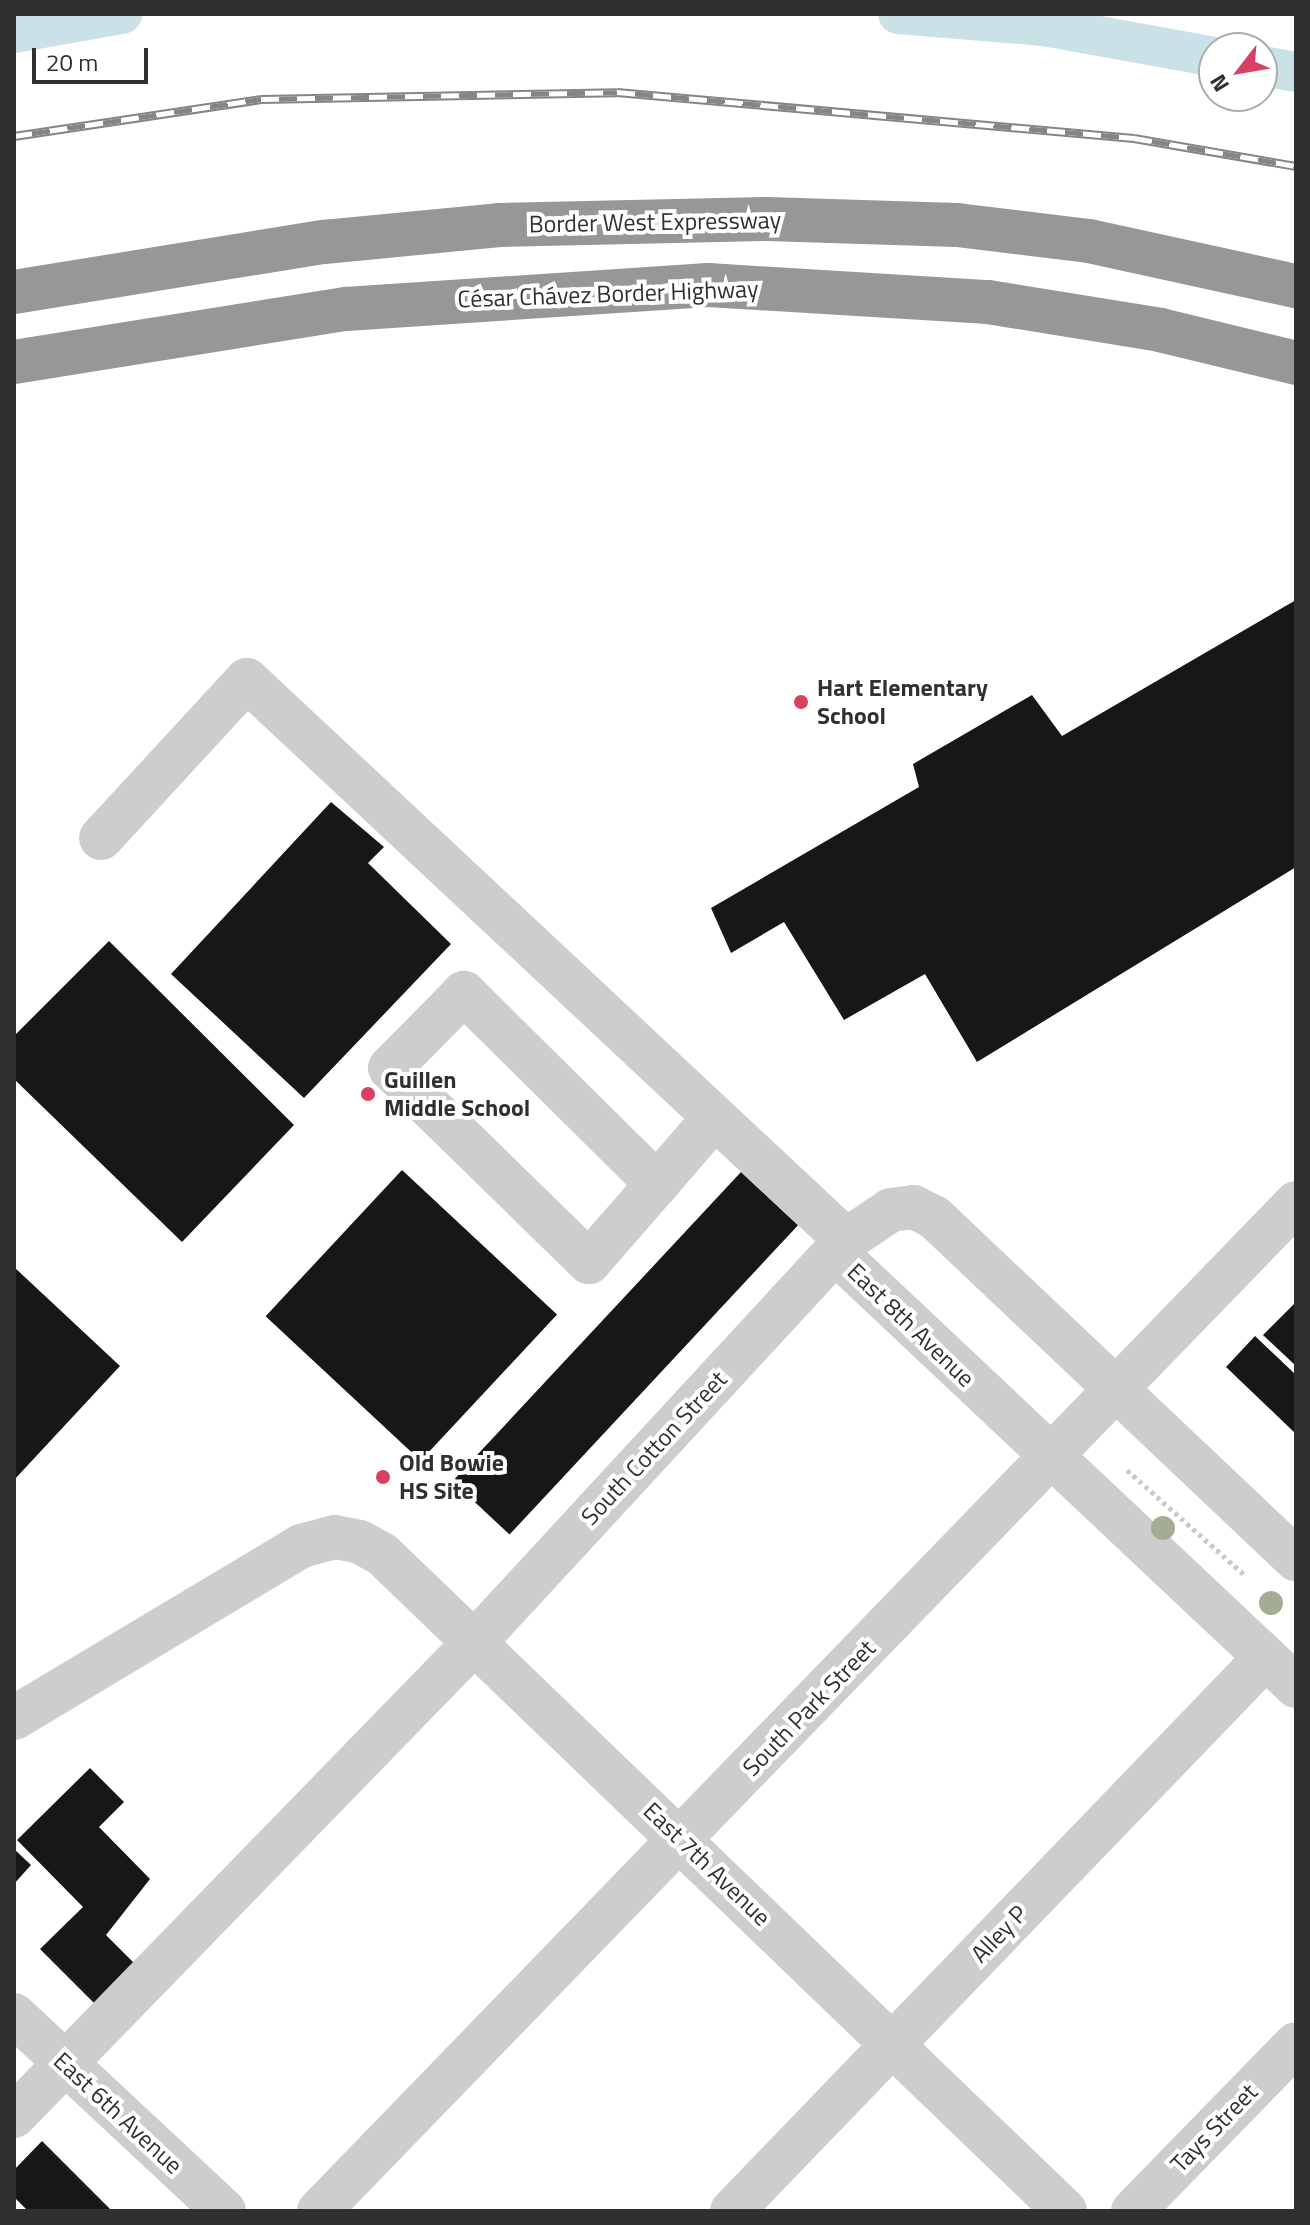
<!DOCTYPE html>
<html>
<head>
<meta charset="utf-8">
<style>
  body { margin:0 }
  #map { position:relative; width:1310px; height:2225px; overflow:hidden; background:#fff; font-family:"Titillium Web",sans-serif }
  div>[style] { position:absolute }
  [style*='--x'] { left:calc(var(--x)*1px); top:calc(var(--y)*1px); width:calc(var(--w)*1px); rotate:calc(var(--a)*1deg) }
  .canal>* { height:40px; margin:-20px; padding:0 20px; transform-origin:20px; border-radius:20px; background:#cae1e8 }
  .building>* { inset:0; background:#171717; transform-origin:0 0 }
  .path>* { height:5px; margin-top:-2.5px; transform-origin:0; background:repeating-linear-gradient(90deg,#cacaca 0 4px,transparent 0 8px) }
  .minor>* { height:44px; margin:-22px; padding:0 22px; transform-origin:22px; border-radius:22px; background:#cdcdcd }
  .highway>* { height:44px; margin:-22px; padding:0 22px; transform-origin:22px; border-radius:22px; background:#979797 }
  .rail>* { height:9px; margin-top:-4.5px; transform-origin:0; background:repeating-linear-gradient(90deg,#fff 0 18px,#858585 0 36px); box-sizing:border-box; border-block:2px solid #858585 }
  .trees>* { width:24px; height:24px; margin:-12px; border-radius:50%; background:#a4ac96 }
  .dots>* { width:22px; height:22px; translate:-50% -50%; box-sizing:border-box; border:4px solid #fff; border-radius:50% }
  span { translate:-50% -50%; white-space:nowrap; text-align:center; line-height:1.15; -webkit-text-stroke:8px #fff; paint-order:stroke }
  .street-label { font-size:24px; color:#303030 }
  .poi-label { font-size:24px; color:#303030; font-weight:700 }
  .left { translate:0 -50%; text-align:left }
  .frame { position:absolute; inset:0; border:16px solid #303030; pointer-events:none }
  .north { position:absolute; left:1198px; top:32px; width:80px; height:80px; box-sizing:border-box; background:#fff; border:2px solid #acacac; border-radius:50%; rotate:239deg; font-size:22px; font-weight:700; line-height:32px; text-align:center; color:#303030 }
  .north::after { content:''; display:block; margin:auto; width:28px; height:36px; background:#d84162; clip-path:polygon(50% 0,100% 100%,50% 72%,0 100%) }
  .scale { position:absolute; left:32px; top:48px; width:116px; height:36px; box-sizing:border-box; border:4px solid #303030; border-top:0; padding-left:10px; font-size:24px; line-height:28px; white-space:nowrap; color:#303030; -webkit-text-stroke:6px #fff; paint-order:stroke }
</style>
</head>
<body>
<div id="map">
  <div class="canal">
    <div style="--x:898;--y:14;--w:146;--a:4.7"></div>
    <div style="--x:1044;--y:26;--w:173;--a:10.3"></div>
    <div style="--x:14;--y:33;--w:110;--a:-10"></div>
    <div style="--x:1262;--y:66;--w:35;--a:10"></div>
  </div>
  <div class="building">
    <div style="clip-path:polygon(1296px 600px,1296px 867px,977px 1062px,925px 974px,844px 1020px,784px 922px,731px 953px,711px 908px,919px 787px,913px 764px,1032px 695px,1062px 736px)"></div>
    <div style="clip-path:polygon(331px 802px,384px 847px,368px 863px,451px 944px,304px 1098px,171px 974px)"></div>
    <div style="clip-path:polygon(109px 941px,294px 1125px,182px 1242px,14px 1079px,14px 1036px)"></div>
    <div style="left:402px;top:1170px;width:212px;height:200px;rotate:43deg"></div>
    <div style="left:741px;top:1172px;width:78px;height:423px;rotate:43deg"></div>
    <div style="clip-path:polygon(14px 1267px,120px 1366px,14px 1480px)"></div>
    <div style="clip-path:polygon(1296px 1302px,1296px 1366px,1263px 1335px)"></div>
    <div style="clip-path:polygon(1255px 1336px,1296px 1375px,1296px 1434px,1226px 1367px)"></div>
    <div style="clip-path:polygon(90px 1768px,124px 1802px,99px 1827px,150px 1879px,106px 1935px,138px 1967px,98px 2007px,40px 1949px,83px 1907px,17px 1840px)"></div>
    <div style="clip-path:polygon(14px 1849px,31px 1865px,14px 1884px)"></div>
    <div style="clip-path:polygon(42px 2141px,112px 2211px,28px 2211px,14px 2197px,14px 2170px)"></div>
  </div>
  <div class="path">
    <div style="--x:1127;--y:1470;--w:159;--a:41.7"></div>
  </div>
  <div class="minor">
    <div style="--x:101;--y:838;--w:215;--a:-47.3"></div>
    <div style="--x:247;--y:680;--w:820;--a:43.07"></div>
    <div style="--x:657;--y:1184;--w:272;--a:-135.3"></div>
    <div style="--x:464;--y:993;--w:105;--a:134.6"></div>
    <div style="--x:390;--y:1068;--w:278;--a:44.3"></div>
    <div style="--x:589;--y:1262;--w:103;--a:-48.9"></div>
    <div style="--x:657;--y:1184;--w:87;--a:-49.2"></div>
    <div style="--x:835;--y:1252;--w:633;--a:43.27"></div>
    <div style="--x:14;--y:1718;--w:335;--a:-30.9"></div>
    <div style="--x:301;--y:1546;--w:35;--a:-15"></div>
    <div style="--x:335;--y:1537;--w:25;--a:11"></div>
    <div style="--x:360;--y:1542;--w:25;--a:29"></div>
    <div style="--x:382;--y:1554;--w:948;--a:43.89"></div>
    <div style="--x:14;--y:2015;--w:287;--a:43"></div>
    <div style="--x:14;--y:2116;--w:658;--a:-45.8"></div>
    <div style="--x:473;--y:1644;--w:550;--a:-47.28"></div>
    <div style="--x:846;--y:1240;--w:54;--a:-33.7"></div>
    <div style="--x:891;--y:1210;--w:23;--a:-7"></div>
    <div style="--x:914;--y:1207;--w:22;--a:27"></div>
    <div style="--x:934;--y:1217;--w:498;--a:43.4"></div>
    <div style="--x:319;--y:2211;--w:1404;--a:-45.89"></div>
    <div style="--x:732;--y:2211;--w:769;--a:-46.05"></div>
    <div style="--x:1133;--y:2211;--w:233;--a:-45.7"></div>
  </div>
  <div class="highway">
    <div style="--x:14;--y:292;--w:314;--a:-9.2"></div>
    <div style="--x:324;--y:242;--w:176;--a:-5.5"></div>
    <div style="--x:499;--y:225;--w:268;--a:-1.3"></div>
    <div style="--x:767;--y:219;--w:190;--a:1.8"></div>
    <div style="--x:957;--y:225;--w:133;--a:6.9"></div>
    <div style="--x:1089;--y:241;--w:212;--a:12.3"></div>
    <div style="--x:14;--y:362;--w:336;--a:-9.1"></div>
    <div style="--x:346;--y:309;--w:363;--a:-3.8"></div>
    <div style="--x:708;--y:285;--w:281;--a:3.5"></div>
    <div style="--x:988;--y:302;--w:174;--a:9.2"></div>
    <div style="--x:1160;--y:330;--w:140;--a:13.6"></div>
  </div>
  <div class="rail">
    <div style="--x:14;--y:136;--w:250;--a:-8.5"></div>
    <div style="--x:261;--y:99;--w:356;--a:-1.1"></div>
    <div style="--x:617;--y:92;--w:519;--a:5.08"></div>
    <div style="--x:1134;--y:138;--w:164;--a:9.8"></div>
  </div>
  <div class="trees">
    <div style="left:1163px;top:1528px"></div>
    <div style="left:1271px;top:1603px"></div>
  </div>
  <div class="dots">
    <div style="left:801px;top:702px;background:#d84162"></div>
    <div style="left:368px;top:1094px;background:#d84162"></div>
    <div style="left:383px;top:1477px;background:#d84162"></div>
  </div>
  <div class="street-label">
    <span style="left:655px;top:222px;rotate:-1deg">Border West Expressway</span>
    <span style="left:608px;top:294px;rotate:-2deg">César Chávez Border Highway</span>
    <span style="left:911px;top:1325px;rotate:44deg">East 8th Avenue</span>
    <span style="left:654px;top:1448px;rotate:-47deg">South Cotton Street</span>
    <span style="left:809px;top:1708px;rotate:-46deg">South Park Street</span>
    <span style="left:707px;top:1864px;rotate:44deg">East 7th Avenue</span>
    <span style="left:999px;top:1934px;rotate:-46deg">Alley P</span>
    <span style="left:118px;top:2113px;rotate:43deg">East 6th Avenue</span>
    <span style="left:1214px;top:2128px;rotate:-46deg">Tays Street</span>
  </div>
  <div class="poi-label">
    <span class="left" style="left:817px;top:702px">Hart Elementary<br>School</span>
    <span class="left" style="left:384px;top:1094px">Guillen<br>Middle School</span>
    <span class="left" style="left:399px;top:1477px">Old Bowie<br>HS Site</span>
  </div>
  <div class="frame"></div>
  <div class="north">N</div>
  <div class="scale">20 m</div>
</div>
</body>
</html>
